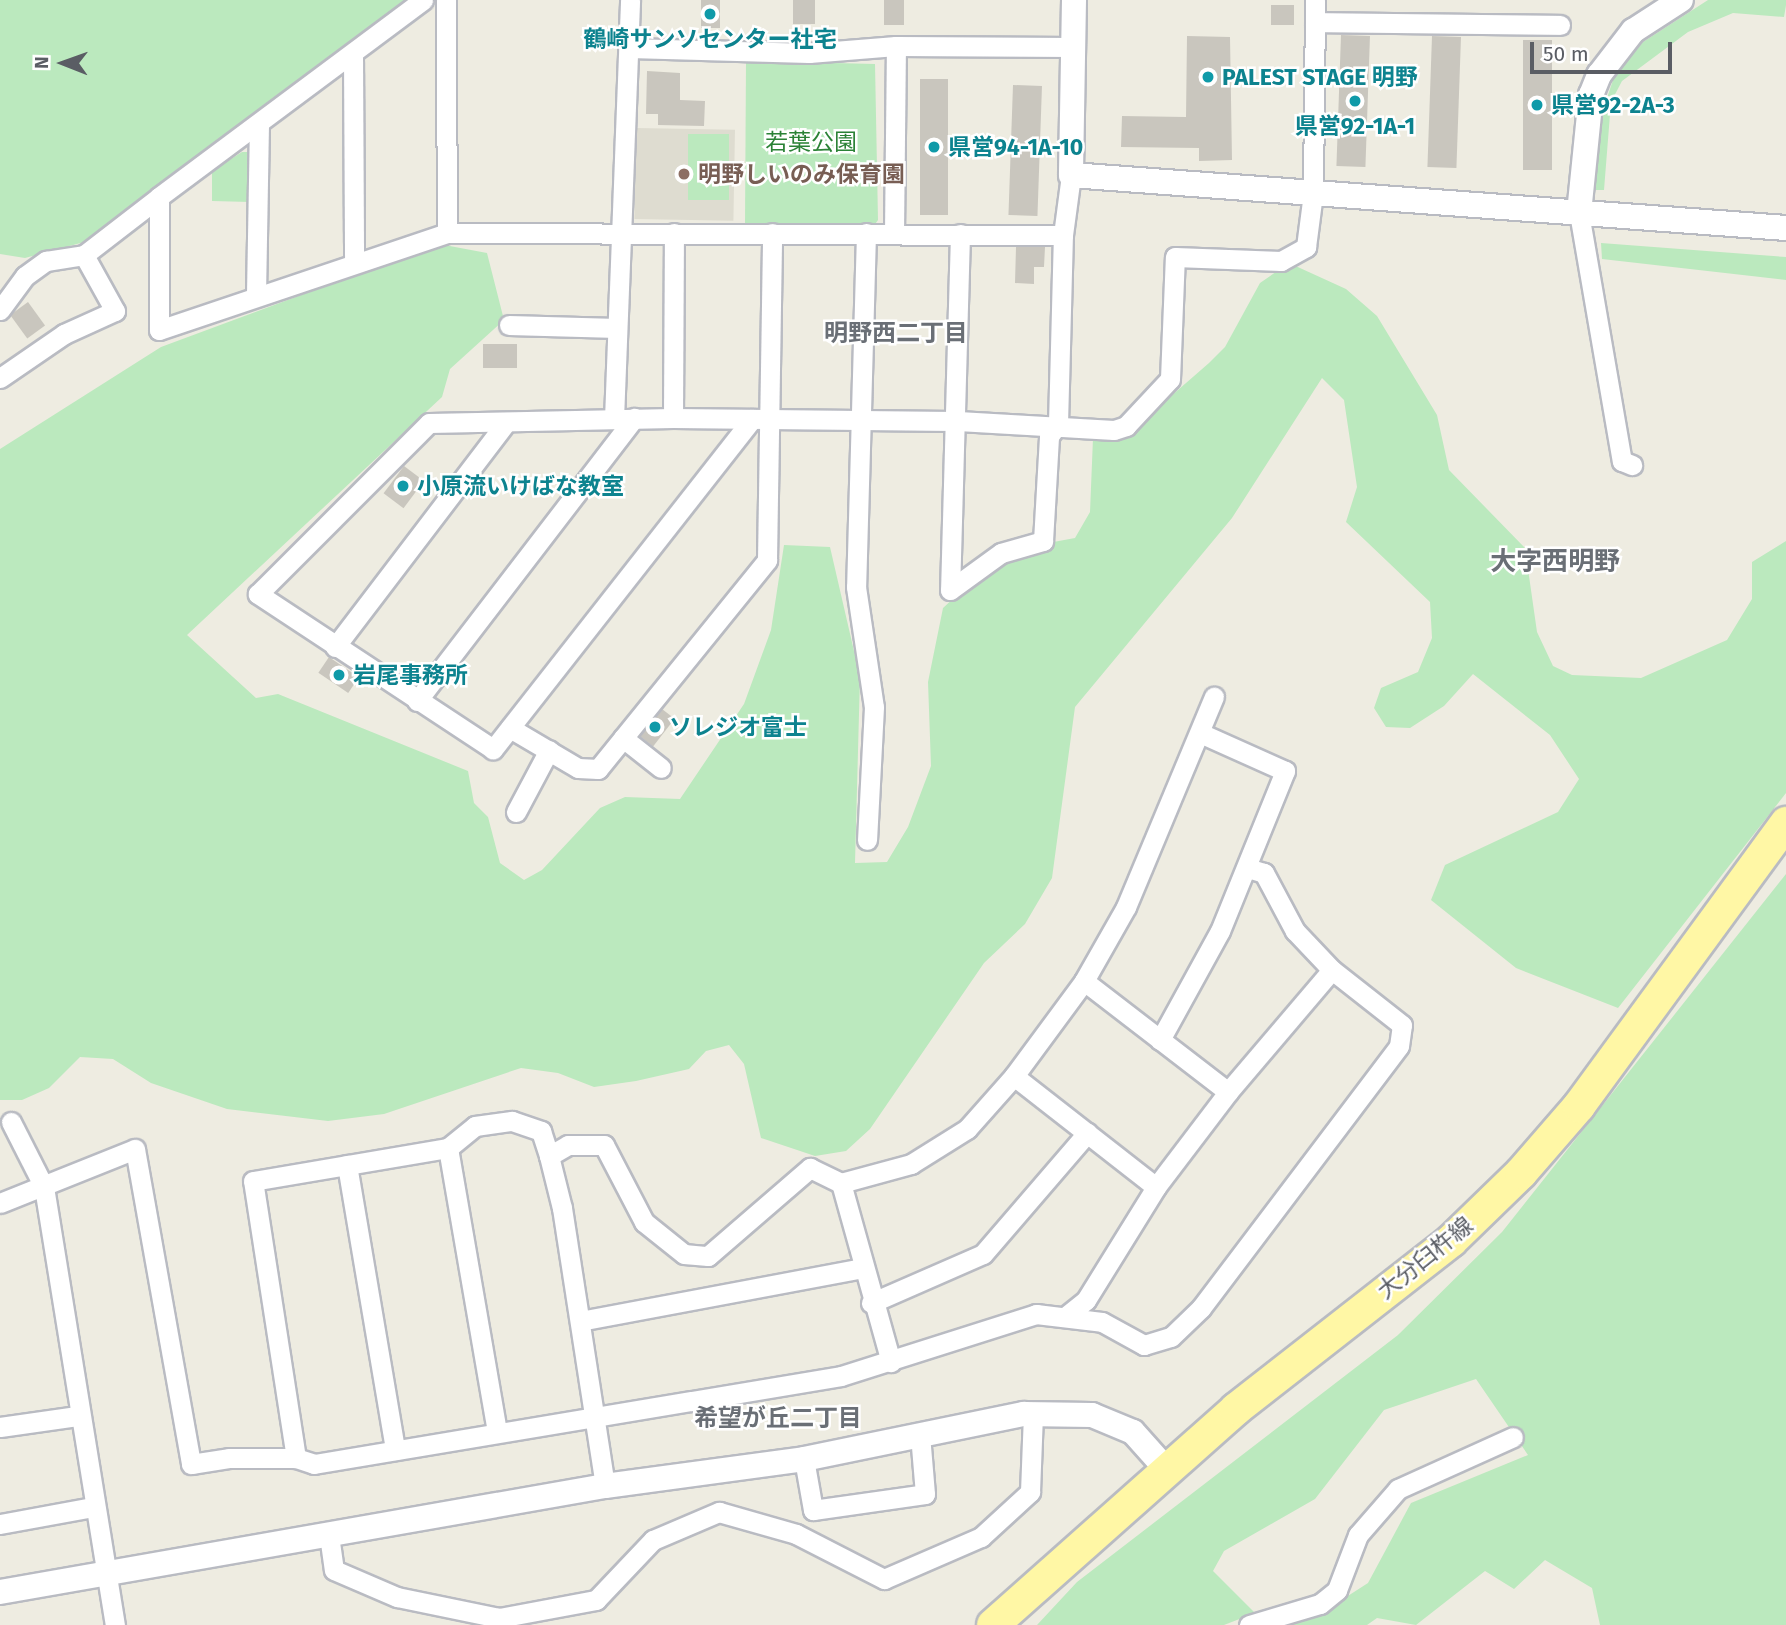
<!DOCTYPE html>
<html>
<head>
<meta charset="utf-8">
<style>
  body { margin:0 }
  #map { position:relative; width:1786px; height:1625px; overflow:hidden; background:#eeece1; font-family:"Fira Sans","Noto Sans JP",sans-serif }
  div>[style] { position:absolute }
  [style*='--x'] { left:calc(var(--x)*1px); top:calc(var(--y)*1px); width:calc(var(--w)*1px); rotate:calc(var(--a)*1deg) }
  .education>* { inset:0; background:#dedcd0; transform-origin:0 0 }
  .green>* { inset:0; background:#bbe9be; transform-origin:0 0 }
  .building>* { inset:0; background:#c9c6be; transform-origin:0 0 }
  .roads { filter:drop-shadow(2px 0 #b9bbc2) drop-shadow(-2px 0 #b9bbc2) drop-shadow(0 2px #b9bbc2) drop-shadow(0 -2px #b9bbc2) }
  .minor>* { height:19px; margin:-9.5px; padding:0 9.5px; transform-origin:9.5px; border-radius:9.5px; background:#fff }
  .tertiary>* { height:24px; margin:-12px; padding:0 12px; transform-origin:12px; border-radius:12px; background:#fff }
  .primary>* { height:32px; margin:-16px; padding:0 16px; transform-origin:16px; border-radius:16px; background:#fff7a5 }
  .dots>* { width:19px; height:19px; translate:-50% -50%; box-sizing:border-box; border:4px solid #fff; border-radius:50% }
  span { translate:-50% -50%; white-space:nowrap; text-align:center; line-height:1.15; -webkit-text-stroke:5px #fff; paint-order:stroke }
  .culture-label { font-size:23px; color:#0d838f; font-weight:700 }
  .left { translate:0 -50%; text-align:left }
  .park-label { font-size:23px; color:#2b8236 }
  .education-label { font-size:23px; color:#785e54; font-weight:700 }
  .street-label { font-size:23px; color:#5a5d64 }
  .neighbourhood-label { font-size:24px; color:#6a6f76; font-weight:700 }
  .quarter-label { font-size:26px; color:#6a6f76; font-weight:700 }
  .north { position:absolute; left:28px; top:28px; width:70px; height:70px; -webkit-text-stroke:5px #fff; paint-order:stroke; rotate:271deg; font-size:19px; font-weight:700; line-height:28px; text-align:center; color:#5a5d64 }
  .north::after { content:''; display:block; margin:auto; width:24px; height:32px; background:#5a5d64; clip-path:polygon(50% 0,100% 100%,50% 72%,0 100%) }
  .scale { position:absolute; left:1530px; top:42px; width:142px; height:32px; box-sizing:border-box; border:4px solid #5a5d64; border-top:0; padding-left:9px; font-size:21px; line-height:24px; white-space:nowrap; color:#5a5d64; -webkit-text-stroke:5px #fff; paint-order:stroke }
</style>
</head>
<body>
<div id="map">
  <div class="education">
    <div style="left:636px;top:128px;width:99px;height:91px;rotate:1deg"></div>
  </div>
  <div class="green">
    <div style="clip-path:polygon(0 0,406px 0,88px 241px,25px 258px,0 254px)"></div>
    <div style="clip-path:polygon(1708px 0,1786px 0,1786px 5px,1784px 17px,1733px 13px,1688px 32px,1622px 81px,1611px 102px,1604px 190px,1594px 190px,1601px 116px,1615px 74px,1643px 42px)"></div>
    <div style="clip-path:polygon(746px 61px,875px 64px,878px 220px,873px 227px,745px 223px)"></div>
    <div style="left:688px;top:134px;width:41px;height:66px"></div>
    <div style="clip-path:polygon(242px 152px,253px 152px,250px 202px,212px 201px,212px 171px)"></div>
    <div style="clip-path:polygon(1601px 243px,1786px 257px,1786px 280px,1602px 259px)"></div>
    <div style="clip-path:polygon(439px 244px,487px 253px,504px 320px,450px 369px,442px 397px,187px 635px,256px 698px,278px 694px,468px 771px,474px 803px,488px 817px,500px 863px,524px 880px,542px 870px,600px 808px,625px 797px,680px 799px,744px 704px,771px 630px,784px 545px,830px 547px,860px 677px,855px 863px,887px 862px,908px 827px,931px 766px,928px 682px,943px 608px,984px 570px,1048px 543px,1075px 538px,1090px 512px,1093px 438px,1132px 430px,1209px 363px,1225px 347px,1260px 283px,1289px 263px,1346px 289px,1377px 316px,1437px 415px,1449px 470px,1525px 548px,1537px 632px,1553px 666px,1572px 675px,1641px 678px,1727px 640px,1752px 599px,1752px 562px,1786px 541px,1786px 793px,1618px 1008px,1516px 968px,1431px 900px,1445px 865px,1558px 812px,1579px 779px,1550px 735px,1473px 674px,1444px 706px,1410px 728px,1386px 727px,1374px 708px,1381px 688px,1418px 672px,1432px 638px,1430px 602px,1346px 522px,1357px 487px,1344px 400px,1322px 378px,1232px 518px,1075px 707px,1052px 878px,1025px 924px,984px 963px,870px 1129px,846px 1151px,815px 1156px,761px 1138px,744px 1064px,729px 1045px,706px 1051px,689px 1069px,636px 1081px,594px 1087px,558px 1073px,521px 1068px,384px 1114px,328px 1121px,227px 1109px,151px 1083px,113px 1059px,80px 1057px,49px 1088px,22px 1100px,0 1100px,0 449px,161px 347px)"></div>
    <div style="clip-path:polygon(1786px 874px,1786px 1625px,1600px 1625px,1592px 1588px,1545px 1560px,1514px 1589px,1485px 1571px,1416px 1625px,1377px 1618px,1367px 1625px,1272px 1625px,1326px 1610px,1368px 1583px,1411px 1503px,1528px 1455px,1476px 1379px,1384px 1410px,1315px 1499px,1224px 1551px,1213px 1571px,1255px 1613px,1224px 1625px,1037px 1625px,1077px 1582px,1398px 1335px,1502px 1232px)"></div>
  </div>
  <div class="building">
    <div style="left:701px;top:0;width:19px;height:28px"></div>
    <div style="left:793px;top:0;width:22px;height:24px"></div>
    <div style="left:884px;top:0;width:20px;height:25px"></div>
    <div style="left:1271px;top:5px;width:23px;height:20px"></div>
    <div style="left:1341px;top:35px;width:29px;height:131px;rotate:2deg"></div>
    <div style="clip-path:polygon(1187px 36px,1230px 37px,1232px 160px,1199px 161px,1199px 148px,1121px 147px,1122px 116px,1186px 117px)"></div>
    <div style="left:1432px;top:36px;width:29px;height:131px;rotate:2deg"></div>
    <div style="left:1523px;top:40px;width:29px;height:130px"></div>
    <div style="clip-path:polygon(647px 71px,680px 73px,680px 100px,705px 101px,704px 126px,658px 125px,658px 114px,646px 114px)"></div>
    <div style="left:920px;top:79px;width:28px;height:136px"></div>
    <div style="left:1013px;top:85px;width:29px;height:130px;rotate:2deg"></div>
    <div style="clip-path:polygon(1016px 247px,1045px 247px,1044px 267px,1034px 267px,1034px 284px,1015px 283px)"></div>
    <div style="left:28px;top:302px;width:29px;height:22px;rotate:54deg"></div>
    <div style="left:483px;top:344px;width:34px;height:24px"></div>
    <div style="left:404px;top:466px;width:25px;height:34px;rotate:37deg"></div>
    <div style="left:329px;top:657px;width:36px;height:19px;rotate:34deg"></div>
    <div style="left:662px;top:709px;width:16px;height:35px;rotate:38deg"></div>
  </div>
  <div class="roads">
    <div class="minor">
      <div style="--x:423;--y:0;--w:329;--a:143.3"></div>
      <div style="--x:159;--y:197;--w:133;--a:90"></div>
      <div style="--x:159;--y:330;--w:304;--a:-18.6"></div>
      <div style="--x:447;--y:233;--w:616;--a:0.19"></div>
      <div style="--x:446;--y:0;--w:233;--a:89.8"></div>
      <div style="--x:1315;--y:22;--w:245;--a:0.7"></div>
      <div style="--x:629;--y:48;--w:180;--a:1.6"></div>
      <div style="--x:809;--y:53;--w:87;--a:-4.6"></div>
      <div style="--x:896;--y:46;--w:177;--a:0.3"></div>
      <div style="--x:353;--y:55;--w:207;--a:89.7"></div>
      <div style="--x:1579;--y:213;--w:252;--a:80.2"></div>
      <div style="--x:1622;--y:461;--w:11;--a:22"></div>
      <div style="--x:866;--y:233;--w:354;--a:91.6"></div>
      <div style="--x:856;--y:587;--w:121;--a:81.5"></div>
      <div style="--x:874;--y:707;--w:133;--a:93"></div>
      <div style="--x:894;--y:233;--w:187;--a:-89.4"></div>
      <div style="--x:960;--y:234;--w:356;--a:91.6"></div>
      <div style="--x:950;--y:590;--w:63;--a:-36"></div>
      <div style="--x:1001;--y:553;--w:44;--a:-15.9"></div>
      <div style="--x:1043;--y:541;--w:105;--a:-86.7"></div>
      <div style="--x:1049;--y:436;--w:15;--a:-53"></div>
      <div style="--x:1058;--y:424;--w:189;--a:-88.5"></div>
      <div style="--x:1063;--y:235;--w:61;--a:-82.4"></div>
      <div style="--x:256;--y:295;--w:170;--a:-89"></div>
      <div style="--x:0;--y:310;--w:42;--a:-53.7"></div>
      <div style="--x:25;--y:276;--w:26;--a:-36"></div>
      <div style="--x:46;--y:261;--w:38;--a:-9"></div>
      <div style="--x:509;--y:325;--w:108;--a:1.6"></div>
      <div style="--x:0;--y:378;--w:78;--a:-34.5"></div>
      <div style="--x:64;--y:334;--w:56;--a:-24.3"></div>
      <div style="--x:115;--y:311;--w:64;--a:-119"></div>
      <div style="--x:84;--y:255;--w:95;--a:-37.7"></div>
      <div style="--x:673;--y:418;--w:185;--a:-89.7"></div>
      <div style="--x:614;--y:419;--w:419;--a:-87.8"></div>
      <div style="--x:752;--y:419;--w:420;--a:128.1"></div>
      <div style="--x:493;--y:749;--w:282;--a:-146.6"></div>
      <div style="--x:258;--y:594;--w:242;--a:-45"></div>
      <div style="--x:429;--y:423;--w:244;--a:-1.2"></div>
      <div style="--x:673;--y:418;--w:285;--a:0.6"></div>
      <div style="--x:958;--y:421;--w:156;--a:3.3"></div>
      <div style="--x:1114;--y:430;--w:13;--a:-18"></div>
      <div style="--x:1126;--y:426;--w:64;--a:-46.9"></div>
      <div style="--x:1170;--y:379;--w:122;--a:-87.7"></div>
      <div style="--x:1175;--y:257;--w:106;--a:2.2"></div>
      <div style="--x:1281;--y:261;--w:29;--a:-29"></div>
      <div style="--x:1306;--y:247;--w:54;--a:-82.6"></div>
      <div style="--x:1313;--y:193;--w:193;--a:-89.4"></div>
      <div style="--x:335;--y:647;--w:280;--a:-52.7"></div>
      <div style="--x:417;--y:701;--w:357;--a:-52.5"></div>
      <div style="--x:510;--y:728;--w:79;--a:30.5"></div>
      <div style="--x:578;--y:768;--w:20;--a:3"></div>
      <div style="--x:598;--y:769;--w:269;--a:-51"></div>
      <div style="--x:767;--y:560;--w:327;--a:-89.1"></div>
      <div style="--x:623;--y:738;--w:48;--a:38.3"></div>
      <div style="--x:516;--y:812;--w:70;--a:-62"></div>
      <div style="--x:1084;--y:981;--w:182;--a:37.6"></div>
      <div style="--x:1160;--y:1040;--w:124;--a:-61.2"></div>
      <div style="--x:1220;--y:931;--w:173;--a:-67.9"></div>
      <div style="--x:1285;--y:771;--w:93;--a:-155.9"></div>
      <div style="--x:1014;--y:1076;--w:180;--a:38"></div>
      <div style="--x:11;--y:1122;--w:73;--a:63.1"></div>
      <div style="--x:44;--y:1187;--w:444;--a:80.8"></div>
      <div style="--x:448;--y:1148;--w:288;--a:80.2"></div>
      <div style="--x:549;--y:1156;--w:22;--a:-30"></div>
      <div style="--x:568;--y:1145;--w:36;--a:0"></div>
      <div style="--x:604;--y:1145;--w:87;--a:62.5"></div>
      <div style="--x:644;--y:1222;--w:51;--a:38.7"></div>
      <div style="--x:684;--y:1254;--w:24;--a:5"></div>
      <div style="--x:708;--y:1256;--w:135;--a:-40.8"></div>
      <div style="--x:810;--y:1168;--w:34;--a:26"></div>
      <div style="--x:841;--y:1183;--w:186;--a:74.4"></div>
      <div style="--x:347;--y:1165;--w:289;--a:80.4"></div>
      <div style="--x:841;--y:1183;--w:73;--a:-15.2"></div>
      <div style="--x:911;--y:1164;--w:66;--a:-32"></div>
      <div style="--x:967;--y:1129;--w:71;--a:-48.4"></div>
      <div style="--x:1014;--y:1076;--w:118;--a:-53.6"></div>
      <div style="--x:1084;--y:981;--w:85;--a:-60.4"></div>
      <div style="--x:1126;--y:907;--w:228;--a:-67.3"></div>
      <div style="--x:0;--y:1203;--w:145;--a:-21.8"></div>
      <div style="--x:135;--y:1149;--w:320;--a:79.9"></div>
      <div style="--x:191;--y:1464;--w:38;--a:-9"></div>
      <div style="--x:229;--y:1458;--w:67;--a:0"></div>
      <div style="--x:296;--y:1458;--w:19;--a:18"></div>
      <div style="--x:314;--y:1464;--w:534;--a:-9.48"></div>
      <div style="--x:841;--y:1376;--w:205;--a:-17.6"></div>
      <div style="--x:1036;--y:1314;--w:66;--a:6.9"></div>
      <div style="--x:1102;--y:1322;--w:48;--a:28.7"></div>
      <div style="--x:1144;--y:1345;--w:28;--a:-17"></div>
      <div style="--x:1171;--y:1337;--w:42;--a:-44"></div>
      <div style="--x:1201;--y:1308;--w:328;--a:-52.9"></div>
      <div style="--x:1399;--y:1046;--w:21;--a:-82"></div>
      <div style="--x:1402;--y:1025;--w:89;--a:-141.8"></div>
      <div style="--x:1332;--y:970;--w:54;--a:-133.5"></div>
      <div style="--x:1295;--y:931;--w:66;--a:-118.1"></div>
      <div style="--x:1264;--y:873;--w:17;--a:-163"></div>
      <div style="--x:871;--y:1303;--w:122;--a:-23.6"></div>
      <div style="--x:983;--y:1254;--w:160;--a:-49.3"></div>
      <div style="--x:1065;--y:1317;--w:27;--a:-39"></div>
      <div style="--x:1086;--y:1300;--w:133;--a:-58.2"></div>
      <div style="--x:1156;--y:1187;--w:119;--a:-52.8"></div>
      <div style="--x:1228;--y:1092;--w:160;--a:-49.6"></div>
      <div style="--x:580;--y:1321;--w:287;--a:-10.6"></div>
      <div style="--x:0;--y:1427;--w:78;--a:-8.1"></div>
      <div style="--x:296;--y:1458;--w:280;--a:-98.8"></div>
      <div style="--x:253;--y:1181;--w:198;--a:-9.6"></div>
      <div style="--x:448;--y:1148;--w:35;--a:-39"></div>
      <div style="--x:475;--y:1126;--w:37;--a:-8"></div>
      <div style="--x:512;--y:1121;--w:31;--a:19"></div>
      <div style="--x:541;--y:1131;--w:26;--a:72"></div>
      <div style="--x:549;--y:1156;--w:54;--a:76"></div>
      <div style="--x:562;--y:1208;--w:281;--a:81.2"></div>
      <div style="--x:804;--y:1459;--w:52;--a:80"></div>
      <div style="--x:813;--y:1510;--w:113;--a:-8.1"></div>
      <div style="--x:925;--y:1494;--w:59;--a:-94.8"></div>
      <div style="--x:0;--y:1524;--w:95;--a:-10.4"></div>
      <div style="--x:329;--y:1535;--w:35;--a:82"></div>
      <div style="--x:334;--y:1570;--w:69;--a:23.2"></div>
      <div style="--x:397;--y:1597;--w:104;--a:11.6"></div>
      <div style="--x:499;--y:1618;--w:99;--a:-10.5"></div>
      <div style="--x:596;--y:1600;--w:83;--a:-46.5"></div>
      <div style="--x:653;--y:1540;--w:72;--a:-23"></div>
      <div style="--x:719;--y:1512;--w:80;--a:15.9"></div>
      <div style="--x:796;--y:1534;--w:99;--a:27.1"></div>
      <div style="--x:884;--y:1579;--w:106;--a:-23.4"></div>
      <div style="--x:981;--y:1537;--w:67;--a:-42.6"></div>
      <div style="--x:1030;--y:1492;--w:78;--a:-87.8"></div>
      <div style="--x:1249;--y:1625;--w:74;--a:-16.5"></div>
      <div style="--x:1320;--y:1604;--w:22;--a:-39"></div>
      <div style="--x:1337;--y:1590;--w:59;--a:-69.1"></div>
      <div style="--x:1358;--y:1535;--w:61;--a:-49"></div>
      <div style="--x:1398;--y:1489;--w:126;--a:-24.3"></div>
    </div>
    <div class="tertiary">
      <div style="--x:1074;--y:0;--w:175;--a:91"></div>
      <div style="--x:1071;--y:175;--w:717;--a:4.24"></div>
      <div style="--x:1579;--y:213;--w:119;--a:-84.2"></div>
      <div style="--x:1591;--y:95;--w:22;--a:-68"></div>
      <div style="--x:1599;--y:75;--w:56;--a:-52.3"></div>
      <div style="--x:1633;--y:31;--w:57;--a:-32.9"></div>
      <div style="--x:0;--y:1592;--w:614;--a:-9.94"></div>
      <div style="--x:605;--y:1486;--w:201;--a:-7.7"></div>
      <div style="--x:804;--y:1459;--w:225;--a:-11.6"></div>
      <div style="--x:1024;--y:1414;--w:68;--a:0.8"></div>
      <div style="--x:1092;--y:1415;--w:44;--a:22.5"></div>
      <div style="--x:1133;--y:1432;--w:50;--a:48.3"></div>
    </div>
    <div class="primary">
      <div style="--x:993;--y:1625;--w:325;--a:-41.6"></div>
      <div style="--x:1236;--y:1409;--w:273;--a:-38"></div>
      <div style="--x:1451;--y:1241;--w:98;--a:-44.2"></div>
      <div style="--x:1521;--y:1173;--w:89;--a:-49.1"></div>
      <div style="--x:1579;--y:1106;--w:351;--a:-53.8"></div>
    </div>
  </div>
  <div class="dots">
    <div style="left:710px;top:14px;background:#0f9aa8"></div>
    <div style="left:1208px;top:77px;background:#0f9aa8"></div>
    <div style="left:1355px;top:101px;background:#0f9aa8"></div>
    <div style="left:1537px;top:105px;background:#0f9aa8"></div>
    <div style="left:934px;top:147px;background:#0f9aa8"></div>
    <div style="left:684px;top:174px;background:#8d6e63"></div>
    <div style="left:403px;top:486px;background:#0f9aa8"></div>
    <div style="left:339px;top:675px;background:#0f9aa8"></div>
    <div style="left:655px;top:727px;background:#0f9aa8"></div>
  </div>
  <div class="culture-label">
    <span style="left:710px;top:39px">鶴崎サンソセンター社宅</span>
    <span class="left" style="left:1222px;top:77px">PALEST STAGE 明野</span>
    <span class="left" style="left:1551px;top:105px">県営92-2A-3</span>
    <span style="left:1355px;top:126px">県営92-1A-1</span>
    <span class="left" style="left:948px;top:147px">県営94-1A-10</span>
    <span class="left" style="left:417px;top:486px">小原流いけばな教室</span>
    <span class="left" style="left:353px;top:675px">岩尾事務所</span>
    <span class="left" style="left:669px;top:727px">ソレジオ富士</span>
  </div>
  <div class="park-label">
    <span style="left:811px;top:142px">若葉公園</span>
  </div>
  <div class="education-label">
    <span class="left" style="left:698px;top:174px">明野しいのみ保育園</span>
  </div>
  <div class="street-label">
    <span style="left:1425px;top:1258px;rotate:-39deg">大分臼杵線</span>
  </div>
  <div class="neighbourhood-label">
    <span style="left:896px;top:334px">明野西二丁目</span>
    <span style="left:778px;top:1419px">希望が丘二丁目</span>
  </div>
  <div class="quarter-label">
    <span style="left:1555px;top:562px">大字西明野</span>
  </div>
  <div class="north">N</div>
  <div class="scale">50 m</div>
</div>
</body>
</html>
